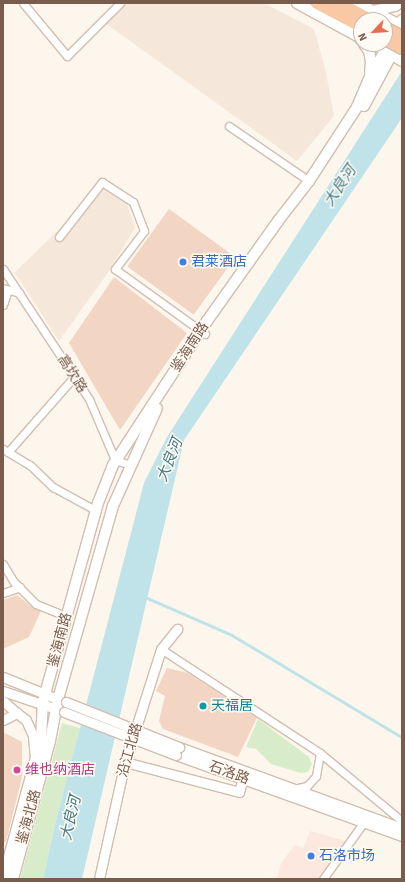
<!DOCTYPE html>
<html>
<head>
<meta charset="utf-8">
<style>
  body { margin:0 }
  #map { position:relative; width:405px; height:882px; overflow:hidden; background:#fdf6ec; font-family:"Source Sans 3","Noto Sans SC",sans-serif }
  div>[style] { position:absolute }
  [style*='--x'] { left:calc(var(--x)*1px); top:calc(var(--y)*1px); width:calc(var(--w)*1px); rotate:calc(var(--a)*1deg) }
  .residential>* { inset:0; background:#f5e8da }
  .commercial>* { inset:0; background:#fde8e0 }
  .green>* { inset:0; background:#d8ecc9 }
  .water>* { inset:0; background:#bfe3e8 }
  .stream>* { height:2.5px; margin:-1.25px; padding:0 1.25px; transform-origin:1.25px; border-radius:1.25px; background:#bfe3e8 }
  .building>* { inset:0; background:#f3d5c3; transform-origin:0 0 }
  .roads { filter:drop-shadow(1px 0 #d1beb0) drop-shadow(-1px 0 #d1beb0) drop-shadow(0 1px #d1beb0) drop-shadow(0 -1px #d1beb0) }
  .minor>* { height:7px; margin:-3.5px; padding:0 3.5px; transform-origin:3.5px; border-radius:3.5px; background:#fff }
  .tertiary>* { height:9px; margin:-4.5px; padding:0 4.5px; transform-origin:4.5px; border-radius:4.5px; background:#fff }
  .secondary>* { height:10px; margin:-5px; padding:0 5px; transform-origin:5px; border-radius:5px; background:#fff }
  .trunk>* { height:12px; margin:-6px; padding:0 6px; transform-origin:6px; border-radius:6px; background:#f9c8a4 }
  .bridges { filter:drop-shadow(1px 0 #d1beb0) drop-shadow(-1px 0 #d1beb0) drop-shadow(0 1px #d1beb0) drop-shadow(0 -1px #d1beb0) }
  .tertiary-bridge>* { height:9px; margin:-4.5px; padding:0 4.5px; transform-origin:4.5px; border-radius:4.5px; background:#fff }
  .trunk-bridge>* { height:12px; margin:-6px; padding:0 6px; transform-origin:6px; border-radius:6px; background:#f9c8a4 }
  .dots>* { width:11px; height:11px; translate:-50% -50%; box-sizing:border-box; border:2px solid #fffaf3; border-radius:50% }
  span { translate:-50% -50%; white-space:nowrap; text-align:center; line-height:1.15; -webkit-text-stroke:3px #fffaf3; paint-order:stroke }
  .shop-label { font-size:14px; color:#366cbe }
  .left { translate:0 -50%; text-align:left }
  .street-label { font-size:14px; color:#7a5c4d }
  .culture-label { font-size:14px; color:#0d838f }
  .hotel-label { font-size:14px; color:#b23c85 }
  .water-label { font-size:15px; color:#437c86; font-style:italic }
  .frame { position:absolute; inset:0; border:4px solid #7a5c4d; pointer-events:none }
  .north { position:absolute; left:353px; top:12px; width:40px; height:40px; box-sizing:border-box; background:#fffaf3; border:1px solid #cabbb1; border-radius:50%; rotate:245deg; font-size:11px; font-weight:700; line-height:16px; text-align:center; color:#7a5c4d }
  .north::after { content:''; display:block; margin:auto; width:14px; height:18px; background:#e76f51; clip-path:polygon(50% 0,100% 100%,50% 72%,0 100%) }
</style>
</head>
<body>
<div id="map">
  <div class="residential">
    <div style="clip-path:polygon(124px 3px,264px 3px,314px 29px,326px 72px,334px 116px,297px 161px,105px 23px)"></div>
    <div style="clip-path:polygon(102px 188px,127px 204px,135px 228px,107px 274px,59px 341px,18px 277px,14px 273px)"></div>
  </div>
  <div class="commercial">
    <div style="clip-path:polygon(310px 831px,346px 841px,319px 879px,277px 879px,281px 863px,295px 845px,303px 848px)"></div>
  </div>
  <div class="green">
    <div style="clip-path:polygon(258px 719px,309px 757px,312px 764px,308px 772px,301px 773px,271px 764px,256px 749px,246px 747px)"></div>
    <div style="clip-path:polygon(62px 723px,80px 728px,55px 824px,43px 879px,20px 879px)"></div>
  </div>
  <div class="water">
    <div style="clip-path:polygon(402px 71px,402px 118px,184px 440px,82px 879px,43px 879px,55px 824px,144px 483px,167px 437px)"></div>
  </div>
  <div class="stream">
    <div style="--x:145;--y:597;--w:95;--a:23.6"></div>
    <div style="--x:232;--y:635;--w:198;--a:31"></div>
  </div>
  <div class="building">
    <div style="left:169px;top:209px;width:82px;height:71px;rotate:36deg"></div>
    <div style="clip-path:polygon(114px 277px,187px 333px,120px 430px,69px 343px)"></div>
    <div style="clip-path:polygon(17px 595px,33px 608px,41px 611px,29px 637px,3px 649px,3px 600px)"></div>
    <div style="clip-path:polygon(167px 668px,188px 673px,257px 718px,238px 757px,163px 729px,159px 721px,165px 696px,156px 691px)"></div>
    <div style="clip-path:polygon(3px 732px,22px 742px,22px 777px,6px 842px,3px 842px)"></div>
  </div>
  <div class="roads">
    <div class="minor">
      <div style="--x:23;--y:3;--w:69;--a:50.3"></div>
      <div style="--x:67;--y:56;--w:75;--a:-45"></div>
      <div style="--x:229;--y:126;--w:97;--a:34.5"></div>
      <div style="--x:59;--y:237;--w:70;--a:-52"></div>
      <div style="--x:102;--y:182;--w:37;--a:33"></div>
      <div style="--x:133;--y:202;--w:31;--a:69"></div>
      <div style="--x:144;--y:231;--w:48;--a:127.3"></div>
      <div style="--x:115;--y:269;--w:111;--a:35.8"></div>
      <div style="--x:3;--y:269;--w:156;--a:56.5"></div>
      <div style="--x:89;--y:399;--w:66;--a:66.9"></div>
      <div style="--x:115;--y:460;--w:16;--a:18"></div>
      <div style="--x:3;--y:288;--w:17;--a:17"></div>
      <div style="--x:3;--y:305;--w:16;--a:-72"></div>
      <div style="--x:3;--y:449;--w:6;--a:31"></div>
      <div style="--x:8;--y:452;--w:100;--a:-48.7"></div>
      <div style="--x:8;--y:452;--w:26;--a:31"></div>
      <div style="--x:30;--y:465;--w:32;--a:44"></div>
      <div style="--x:53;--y:487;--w:48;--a:28.7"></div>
      <div style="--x:3;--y:564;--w:21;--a:59"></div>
      <div style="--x:14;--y:582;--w:31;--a:45"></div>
      <div style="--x:36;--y:604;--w:32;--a:22"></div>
      <div style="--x:3;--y:593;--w:18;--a:-19"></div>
      <div style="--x:161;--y:649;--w:190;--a:33.2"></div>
      <div style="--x:320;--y:753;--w:23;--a:100"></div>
      <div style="--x:316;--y:776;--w:13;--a:132"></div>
      <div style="--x:307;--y:786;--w:14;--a:168"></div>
      <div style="--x:320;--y:753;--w:107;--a:39.7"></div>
      <div style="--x:323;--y:879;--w:70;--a:-54.3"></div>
    </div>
    <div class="tertiary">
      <div style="--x:3;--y:677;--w:67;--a:22"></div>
      <div style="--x:3;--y:691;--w:62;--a:18.7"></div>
      <div style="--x:3;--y:701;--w:18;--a:41"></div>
      <div style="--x:3;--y:720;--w:16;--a:-27"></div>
      <div style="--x:17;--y:713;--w:11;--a:38"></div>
      <div style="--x:26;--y:720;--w:17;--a:66"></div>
      <div style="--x:33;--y:736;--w:22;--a:85"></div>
      <div style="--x:179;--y:747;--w:237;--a:20"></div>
      <div style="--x:176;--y:755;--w:240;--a:19.7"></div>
      <div style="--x:125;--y:762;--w:118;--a:14.7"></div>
      <div style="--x:239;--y:792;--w:15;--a:-74"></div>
      <div style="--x:99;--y:879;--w:120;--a:-77.5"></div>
      <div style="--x:125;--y:762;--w:119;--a:-72.3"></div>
      <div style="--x:161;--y:649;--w:26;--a:-51"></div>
    </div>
    <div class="secondary">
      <div style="--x:297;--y:3;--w:71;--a:28.7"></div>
      <div style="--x:359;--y:37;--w:4;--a:56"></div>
      <div style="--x:357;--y:3;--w:51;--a:27.1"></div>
      <div style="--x:373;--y:11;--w:23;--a:-13"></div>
      <div style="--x:395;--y:6;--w:5;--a:-37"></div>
      <div style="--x:364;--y:44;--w:9;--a:54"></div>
      <div style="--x:369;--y:51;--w:10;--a:79"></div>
      <div style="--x:371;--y:61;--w:13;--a:94"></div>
      <div style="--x:375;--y:44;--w:32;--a:32"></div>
      <div style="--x:364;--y:106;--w:76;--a:-61.8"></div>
      <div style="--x:3;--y:879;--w:145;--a:-74.8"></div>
      <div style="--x:41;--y:739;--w:35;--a:-87"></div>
      <div style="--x:43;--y:704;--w:10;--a:-79"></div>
      <div style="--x:45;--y:694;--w:198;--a:-74.5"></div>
      <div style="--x:98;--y:503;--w:41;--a:-68.5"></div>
      <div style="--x:113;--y:465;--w:172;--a:-56.9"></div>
      <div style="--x:207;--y:321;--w:123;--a:-54.6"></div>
      <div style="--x:278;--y:221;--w:51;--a:-52.2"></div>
      <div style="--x:309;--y:181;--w:88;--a:-57"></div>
      <div style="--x:357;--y:107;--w:28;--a:-67"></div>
      <div style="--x:368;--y:81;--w:70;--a:-60.9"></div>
      <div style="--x:13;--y:879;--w:143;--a:-75"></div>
      <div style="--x:50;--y:741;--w:43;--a:-79.2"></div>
      <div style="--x:58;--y:699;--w:201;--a:-74.1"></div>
      <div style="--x:113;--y:506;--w:107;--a:-65.8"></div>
    </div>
    <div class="trunk">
      <div style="--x:317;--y:3;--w:50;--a:27.6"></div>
      <div style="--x:338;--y:3;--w:36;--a:28"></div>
    </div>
  </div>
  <div class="bridges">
    <div class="tertiary-bridge">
      <div style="--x:66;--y:702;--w:122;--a:21.7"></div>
      <div style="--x:64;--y:712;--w:120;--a:21"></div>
    </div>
    <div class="trunk-bridge">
      <div style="--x:385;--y:28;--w:19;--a:28"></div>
      <div style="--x:385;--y:39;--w:19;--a:28"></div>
    </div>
  </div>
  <div class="dots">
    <div style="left:183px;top:262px;background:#3f7fe0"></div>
    <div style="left:203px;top:706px;background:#0f9aa8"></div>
    <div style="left:17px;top:770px;background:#d1479c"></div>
    <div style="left:311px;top:856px;background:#3f7fe0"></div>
  </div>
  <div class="shop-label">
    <span class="left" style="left:191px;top:262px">君莱酒店</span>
    <span class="left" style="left:319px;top:856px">石洛市场</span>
  </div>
  <div class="street-label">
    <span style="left:190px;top:347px;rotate:-57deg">鉴海南路</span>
    <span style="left:72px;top:374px;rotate:57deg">高坎路</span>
    <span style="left:60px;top:640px;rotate:-75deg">鉴海南路</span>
    <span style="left:130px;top:750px;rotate:-74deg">沿江北路</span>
    <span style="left:229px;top:773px;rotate:20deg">石洛路</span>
    <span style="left:29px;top:817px;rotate:-75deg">鉴海北路</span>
  </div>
  <div class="culture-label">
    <span class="left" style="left:211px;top:706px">天福居</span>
  </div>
  <div class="hotel-label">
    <span class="left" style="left:25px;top:770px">维也纳酒店</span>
  </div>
  <div class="water-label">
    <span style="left:340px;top:186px;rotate:-56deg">大良河</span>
    <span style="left:170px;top:460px;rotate:-68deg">大良河</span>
    <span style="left:71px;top:818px;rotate:-77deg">大良河</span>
  </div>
  <div class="frame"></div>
  <div class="north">N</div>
</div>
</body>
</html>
